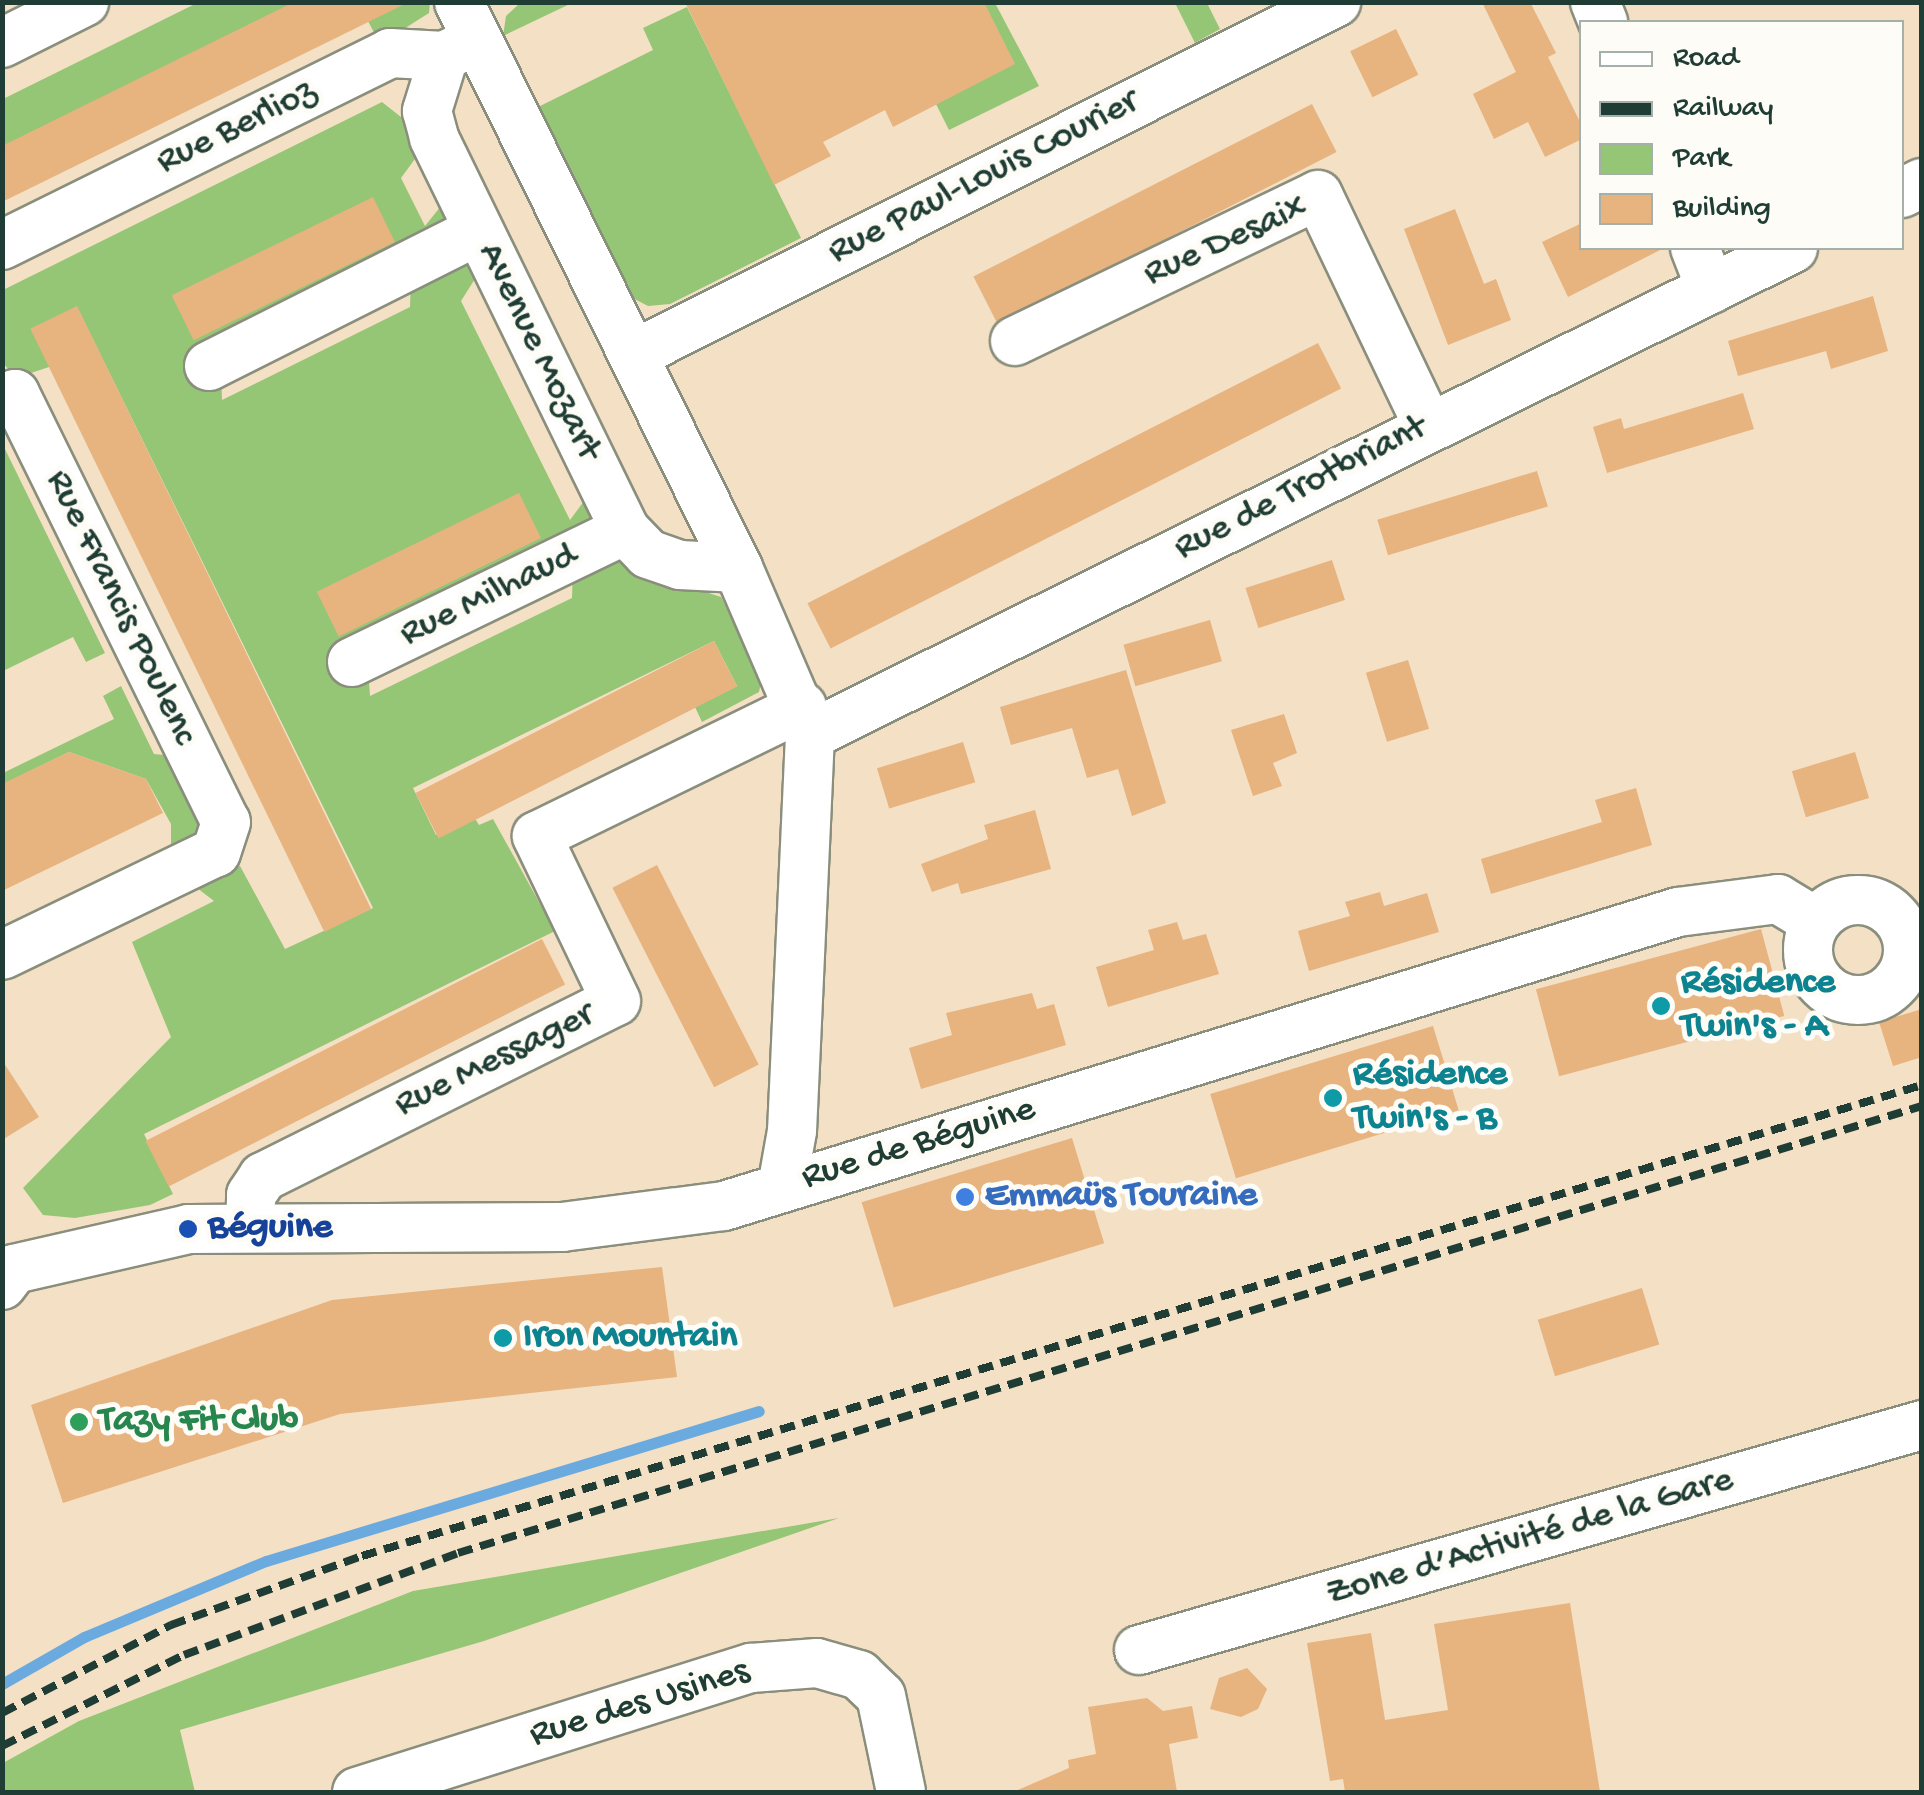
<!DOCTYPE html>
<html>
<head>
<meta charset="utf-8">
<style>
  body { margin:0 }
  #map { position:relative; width:1924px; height:1795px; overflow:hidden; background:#f4e0c5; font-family:"Gochi Hand",sans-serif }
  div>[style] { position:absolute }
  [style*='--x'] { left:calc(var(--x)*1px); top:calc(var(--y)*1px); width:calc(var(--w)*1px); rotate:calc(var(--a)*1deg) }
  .green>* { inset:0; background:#95c676 }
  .stream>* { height:11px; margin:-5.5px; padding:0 5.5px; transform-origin:5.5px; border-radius:5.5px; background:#6baade }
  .building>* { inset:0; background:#e7b37f; transform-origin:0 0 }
  .roads { filter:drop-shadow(2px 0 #8a8e7c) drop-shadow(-2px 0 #8a8e7c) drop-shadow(0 2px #8a8e7c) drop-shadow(0 -2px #8a8e7c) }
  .minor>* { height:48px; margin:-24px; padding:0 24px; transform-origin:24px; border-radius:24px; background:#fff }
  .minor>.ring { margin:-24px; padding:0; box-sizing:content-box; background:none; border:48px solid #fff; border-radius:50% }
  .rail>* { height:8px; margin-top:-4px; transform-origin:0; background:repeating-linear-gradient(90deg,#1f3d34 0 15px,transparent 0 23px) }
  .dots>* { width:28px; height:28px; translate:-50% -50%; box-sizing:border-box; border:5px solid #fdfcf7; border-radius:50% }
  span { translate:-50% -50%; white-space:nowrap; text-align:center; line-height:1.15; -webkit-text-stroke:10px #fdfcf7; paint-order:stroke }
  .street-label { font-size:38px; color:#1f3d34 }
  .culture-label { font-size:38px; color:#0d838f; font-weight:700 }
  .left { translate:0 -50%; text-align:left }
  .shop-label { font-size:38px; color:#366cbe; font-weight:700 }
  .transit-label { font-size:38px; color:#164399; font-weight:700 }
  .leisure-label { font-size:38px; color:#27864d; font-weight:700 }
  .frame { position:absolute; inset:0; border:5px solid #1f3d34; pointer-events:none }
  .legend { position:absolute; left:1579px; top:20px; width:325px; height:230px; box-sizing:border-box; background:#fdfcf7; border:2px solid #a4b0a9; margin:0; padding:12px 18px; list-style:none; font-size:30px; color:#1f3d34 }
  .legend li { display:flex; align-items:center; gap:20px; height:50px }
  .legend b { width:50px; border:2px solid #a4b0a9 }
</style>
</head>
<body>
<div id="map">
  <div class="green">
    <div style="clip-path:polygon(197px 3px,294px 3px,3px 147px,3px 99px)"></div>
    <div style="clip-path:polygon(404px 3px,430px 2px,429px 13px,380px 44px,368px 21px)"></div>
    <div style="clip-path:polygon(520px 3px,520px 2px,572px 3px,503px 36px,506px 16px)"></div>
    <div style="clip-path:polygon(984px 3px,995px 3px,1039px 86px,949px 130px,936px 104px)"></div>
    <div style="clip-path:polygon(1175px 3px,1207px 3px,1220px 29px,1195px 43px)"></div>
    <div style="clip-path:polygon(687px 7px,801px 238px,670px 304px,648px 306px,629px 296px,532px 110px,653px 50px,643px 28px)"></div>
    <div style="clip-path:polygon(382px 102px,406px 121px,420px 152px,401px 178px,425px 226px,445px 201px,456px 222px,221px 371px,222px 400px,410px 307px,411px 277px,464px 255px,480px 271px,461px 301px,570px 520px,590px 493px,601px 516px,368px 665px,370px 696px,572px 598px,573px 563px,605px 548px,640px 571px,721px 597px,762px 678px,759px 692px,702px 722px,695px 707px,737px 686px,714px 641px,413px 788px,436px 835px,474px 817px,479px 825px,493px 819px,555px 931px,144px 1134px,173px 1194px,150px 1205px,75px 1218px,43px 1215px,23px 1188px,171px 1037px,132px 942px,214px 901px,188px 881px,240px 866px,285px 949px,373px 908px,77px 307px,49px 367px,16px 378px,3px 363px,3px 290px)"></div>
    <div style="clip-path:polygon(2px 443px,105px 653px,86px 662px,73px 637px,3px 671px)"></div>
    <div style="clip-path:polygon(121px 686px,154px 754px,185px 757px,205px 794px,192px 850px,171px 857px,171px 824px,146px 779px,69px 752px,3px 784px,3px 773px,114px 719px,103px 696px)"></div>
    <div style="clip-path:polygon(839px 1518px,484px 1641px,180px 1730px,195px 1792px,3px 1792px,3px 1763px,79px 1721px,413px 1591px)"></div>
  </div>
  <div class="stream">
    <div style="--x:2;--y:1684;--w:95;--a:-29.8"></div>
    <div style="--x:84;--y:1637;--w:197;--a:-22.7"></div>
    <div style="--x:266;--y:1561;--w:515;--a:-16.92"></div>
  </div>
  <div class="building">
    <div style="clip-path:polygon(294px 2px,409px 2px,2px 202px,2px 146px)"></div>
    <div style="clip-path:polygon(685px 2px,984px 2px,1015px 64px,893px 127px,885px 110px,823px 142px,831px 156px,774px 185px)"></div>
    <div style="clip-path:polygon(1482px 2px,1530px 2px,1556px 53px,1548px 57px,1582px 126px,1582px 139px,1545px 157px,1528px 122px,1494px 139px,1473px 94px,1516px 72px)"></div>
    <div style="left:1396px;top:29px;width:51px;height:51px;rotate:64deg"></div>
    <div style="left:1312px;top:104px;width:54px;height:380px;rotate:63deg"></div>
    <div style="left:373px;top:197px;width:50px;height:224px;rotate:64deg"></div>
    <div style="clip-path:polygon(1455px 209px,1484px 284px,1496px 279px,1511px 320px,1448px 345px,1404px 229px)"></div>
    <div style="clip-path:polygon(1582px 223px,1582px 248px,1664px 248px,1568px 297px,1542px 242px)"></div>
    <div style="clip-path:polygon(1873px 296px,1888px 351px,1831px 369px,1826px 351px,1738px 376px,1728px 341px)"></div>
    <div style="left:77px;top:306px;width:671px;height:52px;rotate:64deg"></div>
    <div style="left:1318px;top:343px;width:51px;height:573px;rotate:63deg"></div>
    <div style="clip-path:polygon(1743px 393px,1754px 429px,1607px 473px,1593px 427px,1621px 418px,1624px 429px)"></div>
    <div style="left:1537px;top:471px;width:37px;height:167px;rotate:73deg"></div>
    <div style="left:519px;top:493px;width:50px;height:225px;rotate:64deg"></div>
    <div style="left:1332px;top:560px;width:42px;height:91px;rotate:72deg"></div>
    <div style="left:1210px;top:620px;width:43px;height:90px;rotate:74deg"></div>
    <div style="left:714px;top:641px;width:51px;height:335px;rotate:63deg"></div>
    <div style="left:1408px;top:660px;width:72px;height:44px;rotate:73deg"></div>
    <div style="clip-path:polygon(1126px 670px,1166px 803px,1132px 816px,1118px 769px,1087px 778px,1072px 728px,1011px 745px,1000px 707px)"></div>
    <div style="clip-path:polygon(1284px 714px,1297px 753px,1273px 763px,1282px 786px,1253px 796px,1231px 730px)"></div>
    <div style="left:963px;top:742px;width:42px;height:90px;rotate:73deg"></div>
    <div style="clip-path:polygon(69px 752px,146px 779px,163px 813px,2px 891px,2px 784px)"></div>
    <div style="left:1855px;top:752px;width:48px;height:66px;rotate:73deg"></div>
    <div style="clip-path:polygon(1636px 788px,1652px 845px,1491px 894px,1481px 859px,1602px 822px,1595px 800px)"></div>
    <div style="clip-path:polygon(1035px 810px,1051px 869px,961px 894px,958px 883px,932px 892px,921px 864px,988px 839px,984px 825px)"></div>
    <div style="left:657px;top:865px;width:224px;height:50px;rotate:63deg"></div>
    <div style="clip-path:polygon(1380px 892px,1384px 906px,1427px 893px,1439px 932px,1309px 971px,1298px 931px,1350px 916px,1345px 902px)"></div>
    <div style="clip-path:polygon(1177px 922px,1183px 940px,1206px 934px,1219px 974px,1108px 1007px,1096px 967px,1154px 950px,1148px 930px)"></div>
    <div style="left:1761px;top:929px;width:90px;height:233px;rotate:75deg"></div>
    <div style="left:542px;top:939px;width:51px;height:445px;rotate:63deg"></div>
    <div style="clip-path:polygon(1032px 993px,1037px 1009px,1054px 1004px,1066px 1045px,921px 1089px,909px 1048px,952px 1035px,946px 1013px)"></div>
    <div style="clip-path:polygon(1922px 1009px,1922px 1057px,1893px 1066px,1879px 1022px)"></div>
    <div style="left:1433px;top:1026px;width:88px;height:233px;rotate:73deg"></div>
    <div style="clip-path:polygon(2px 1060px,39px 1117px,2px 1140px)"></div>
    <div style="left:1072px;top:1138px;width:110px;height:220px;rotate:73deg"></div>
    <div style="clip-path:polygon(662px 1267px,677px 1377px,340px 1414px,63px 1503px,31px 1405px,332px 1300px)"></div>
    <div style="left:1642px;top:1288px;width:59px;height:109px;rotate:73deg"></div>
    <div style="clip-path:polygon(1570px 1603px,1600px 1792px,1345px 1792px,1343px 1779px,1330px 1781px,1307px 1643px,1371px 1633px,1385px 1720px,1448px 1710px,1434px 1624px)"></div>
    <div style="clip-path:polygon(1247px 1668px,1267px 1689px,1258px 1709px,1241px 1717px,1210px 1709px,1219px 1678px)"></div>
    <div style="clip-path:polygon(1147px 1698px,1163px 1711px,1192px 1706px,1198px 1738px,1169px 1744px,1177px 1792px,1013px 1792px,1069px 1768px,1068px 1760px,1096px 1754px,1088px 1707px)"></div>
  </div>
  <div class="roads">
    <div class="minor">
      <div style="--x:459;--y:2;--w:631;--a:63.76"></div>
      <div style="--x:738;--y:568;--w:182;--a:66.7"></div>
      <div style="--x:810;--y:735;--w:396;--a:92.6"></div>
      <div style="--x:792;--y:1131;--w:57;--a:100.1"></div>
      <div style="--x:1595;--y:2;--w:22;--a:68"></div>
      <div style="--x:2;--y:43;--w:92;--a:-26.6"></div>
      <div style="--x:444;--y:56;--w:58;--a:107.2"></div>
      <div style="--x:427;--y:111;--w:28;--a:75"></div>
      <div style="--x:434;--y:138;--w:436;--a:64"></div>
      <div style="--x:625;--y:530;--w:33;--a:46"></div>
      <div style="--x:648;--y:554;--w:34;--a:19"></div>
      <div style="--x:680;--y:565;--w:58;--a:3"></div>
      <div style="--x:1902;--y:193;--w:22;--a:-27"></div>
      <div style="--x:2;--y:245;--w:433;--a:-26.3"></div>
      <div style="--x:390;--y:53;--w:54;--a:3.2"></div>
      <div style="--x:444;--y:56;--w:30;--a:-26"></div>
      <div style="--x:1695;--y:248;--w:44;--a:68.7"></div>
      <div style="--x:1015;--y:341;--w:336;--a:-25.7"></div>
      <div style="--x:1318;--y:195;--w:256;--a:64.5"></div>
      <div style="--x:633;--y:355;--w:787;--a:-26.66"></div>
      <div style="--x:209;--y:366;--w:301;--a:-26.7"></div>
      <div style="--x:2;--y:399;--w:14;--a:-21"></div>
      <div style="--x:15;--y:394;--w:477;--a:63.8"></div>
      <div style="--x:226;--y:822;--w:32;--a:108"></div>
      <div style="--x:216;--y:852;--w:237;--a:154.3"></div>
      <div style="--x:352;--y:662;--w:303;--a:-25.8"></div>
      <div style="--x:810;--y:735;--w:1097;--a:-26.35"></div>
      <div class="ring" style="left:1808px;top:900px;width:52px;height:52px"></div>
      <div style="--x:250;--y:1228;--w:33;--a:-88"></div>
      <div style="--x:251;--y:1195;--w:22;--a:-56"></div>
      <div style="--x:263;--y:1177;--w:394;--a:-26.5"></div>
      <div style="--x:616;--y:1001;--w:183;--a:-115.6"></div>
      <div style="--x:537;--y:836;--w:295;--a:-26"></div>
      <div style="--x:2;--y:1285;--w:20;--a:-53"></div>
      <div style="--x:14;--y:1269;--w:179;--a:-12.9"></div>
      <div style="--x:188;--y:1229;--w:374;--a:-0.3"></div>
      <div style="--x:562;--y:1227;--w:163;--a:-7.4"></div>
      <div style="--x:724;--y:1206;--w:998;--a:-17.13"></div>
      <div style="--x:1678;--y:912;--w:101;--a:-7.4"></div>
      <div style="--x:1778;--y:899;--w:44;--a:31.2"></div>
      <div style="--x:1139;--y:1650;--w:815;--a:-16.03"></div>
      <div style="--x:357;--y:1792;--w:413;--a:-17.5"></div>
      <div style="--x:751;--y:1668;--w:66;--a:-4.3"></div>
      <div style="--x:817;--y:1663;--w:44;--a:15.9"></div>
      <div style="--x:859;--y:1675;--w:30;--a:44"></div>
      <div style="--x:881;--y:1696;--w:98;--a:78.2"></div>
    </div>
  </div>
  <div class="rail">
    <div style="--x:2;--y:1713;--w:191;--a:-27.5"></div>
    <div style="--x:171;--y:1625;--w:203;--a:-19.9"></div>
    <div style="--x:362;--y:1556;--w:1630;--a:-16.8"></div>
    <div style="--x:2;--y:1746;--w:203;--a:-26.6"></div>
    <div style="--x:184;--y:1655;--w:292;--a:-20.4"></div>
    <div style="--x:458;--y:1553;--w:1531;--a:-16.98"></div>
  </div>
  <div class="dots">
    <div style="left:1661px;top:1006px;background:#0f9aa8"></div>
    <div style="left:1333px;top:1098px;background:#0f9aa8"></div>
    <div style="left:965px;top:1197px;background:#3f7fe0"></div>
    <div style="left:188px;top:1229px;background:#1a4fb4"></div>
    <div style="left:503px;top:1338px;background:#0f9aa8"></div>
    <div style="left:79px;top:1422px;background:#2e9e5b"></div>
  </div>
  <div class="street-label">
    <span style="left:237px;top:128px;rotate:-26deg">Rue Berlioz</span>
    <span style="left:984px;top:178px;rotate:-27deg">Rue Paul-Louis Courier</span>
    <span style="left:1226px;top:242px;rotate:-24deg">Rue Desaix</span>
    <span style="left:538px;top:352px;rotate:64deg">Avenue Mozart</span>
    <span style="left:1301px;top:489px;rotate:-27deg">Rue de Trotbriant</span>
    <span style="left:489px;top:596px;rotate:-26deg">Rue Milhaud</span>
    <span style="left:120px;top:608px;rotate:64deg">Rue Francis Poulenc</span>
    <span style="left:495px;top:1061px;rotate:-26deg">Rue Messager</span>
    <span style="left:919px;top:1145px;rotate:-17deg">Rue de Béguine</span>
    <span style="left:1530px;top:1538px;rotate:-16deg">Zone d’Activité de la Gare</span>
    <span style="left:640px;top:1705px;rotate:-17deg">Rue des Usines</span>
  </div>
  <div class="culture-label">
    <span class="left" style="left:1681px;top:1006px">Résidence<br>Twin's - A</span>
    <span class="left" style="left:1353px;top:1098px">Résidence<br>Twin's - B</span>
    <span class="left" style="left:523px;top:1338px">Iron Mountain</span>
  </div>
  <div class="shop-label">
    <span class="left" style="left:985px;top:1197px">Emmaüs Touraine</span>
  </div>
  <div class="transit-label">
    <span class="left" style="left:208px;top:1229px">Béguine</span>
  </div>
  <div class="leisure-label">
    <span class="left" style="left:99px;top:1422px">Tazy Fit Club</span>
  </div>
  <div class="frame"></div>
  <ul class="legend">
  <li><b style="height:12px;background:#fff"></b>Road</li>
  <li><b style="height:12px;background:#1f3d34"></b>Railway</li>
  <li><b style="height:28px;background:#95c676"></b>Park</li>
  <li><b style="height:28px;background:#e7b37f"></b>Building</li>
  </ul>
</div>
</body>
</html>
